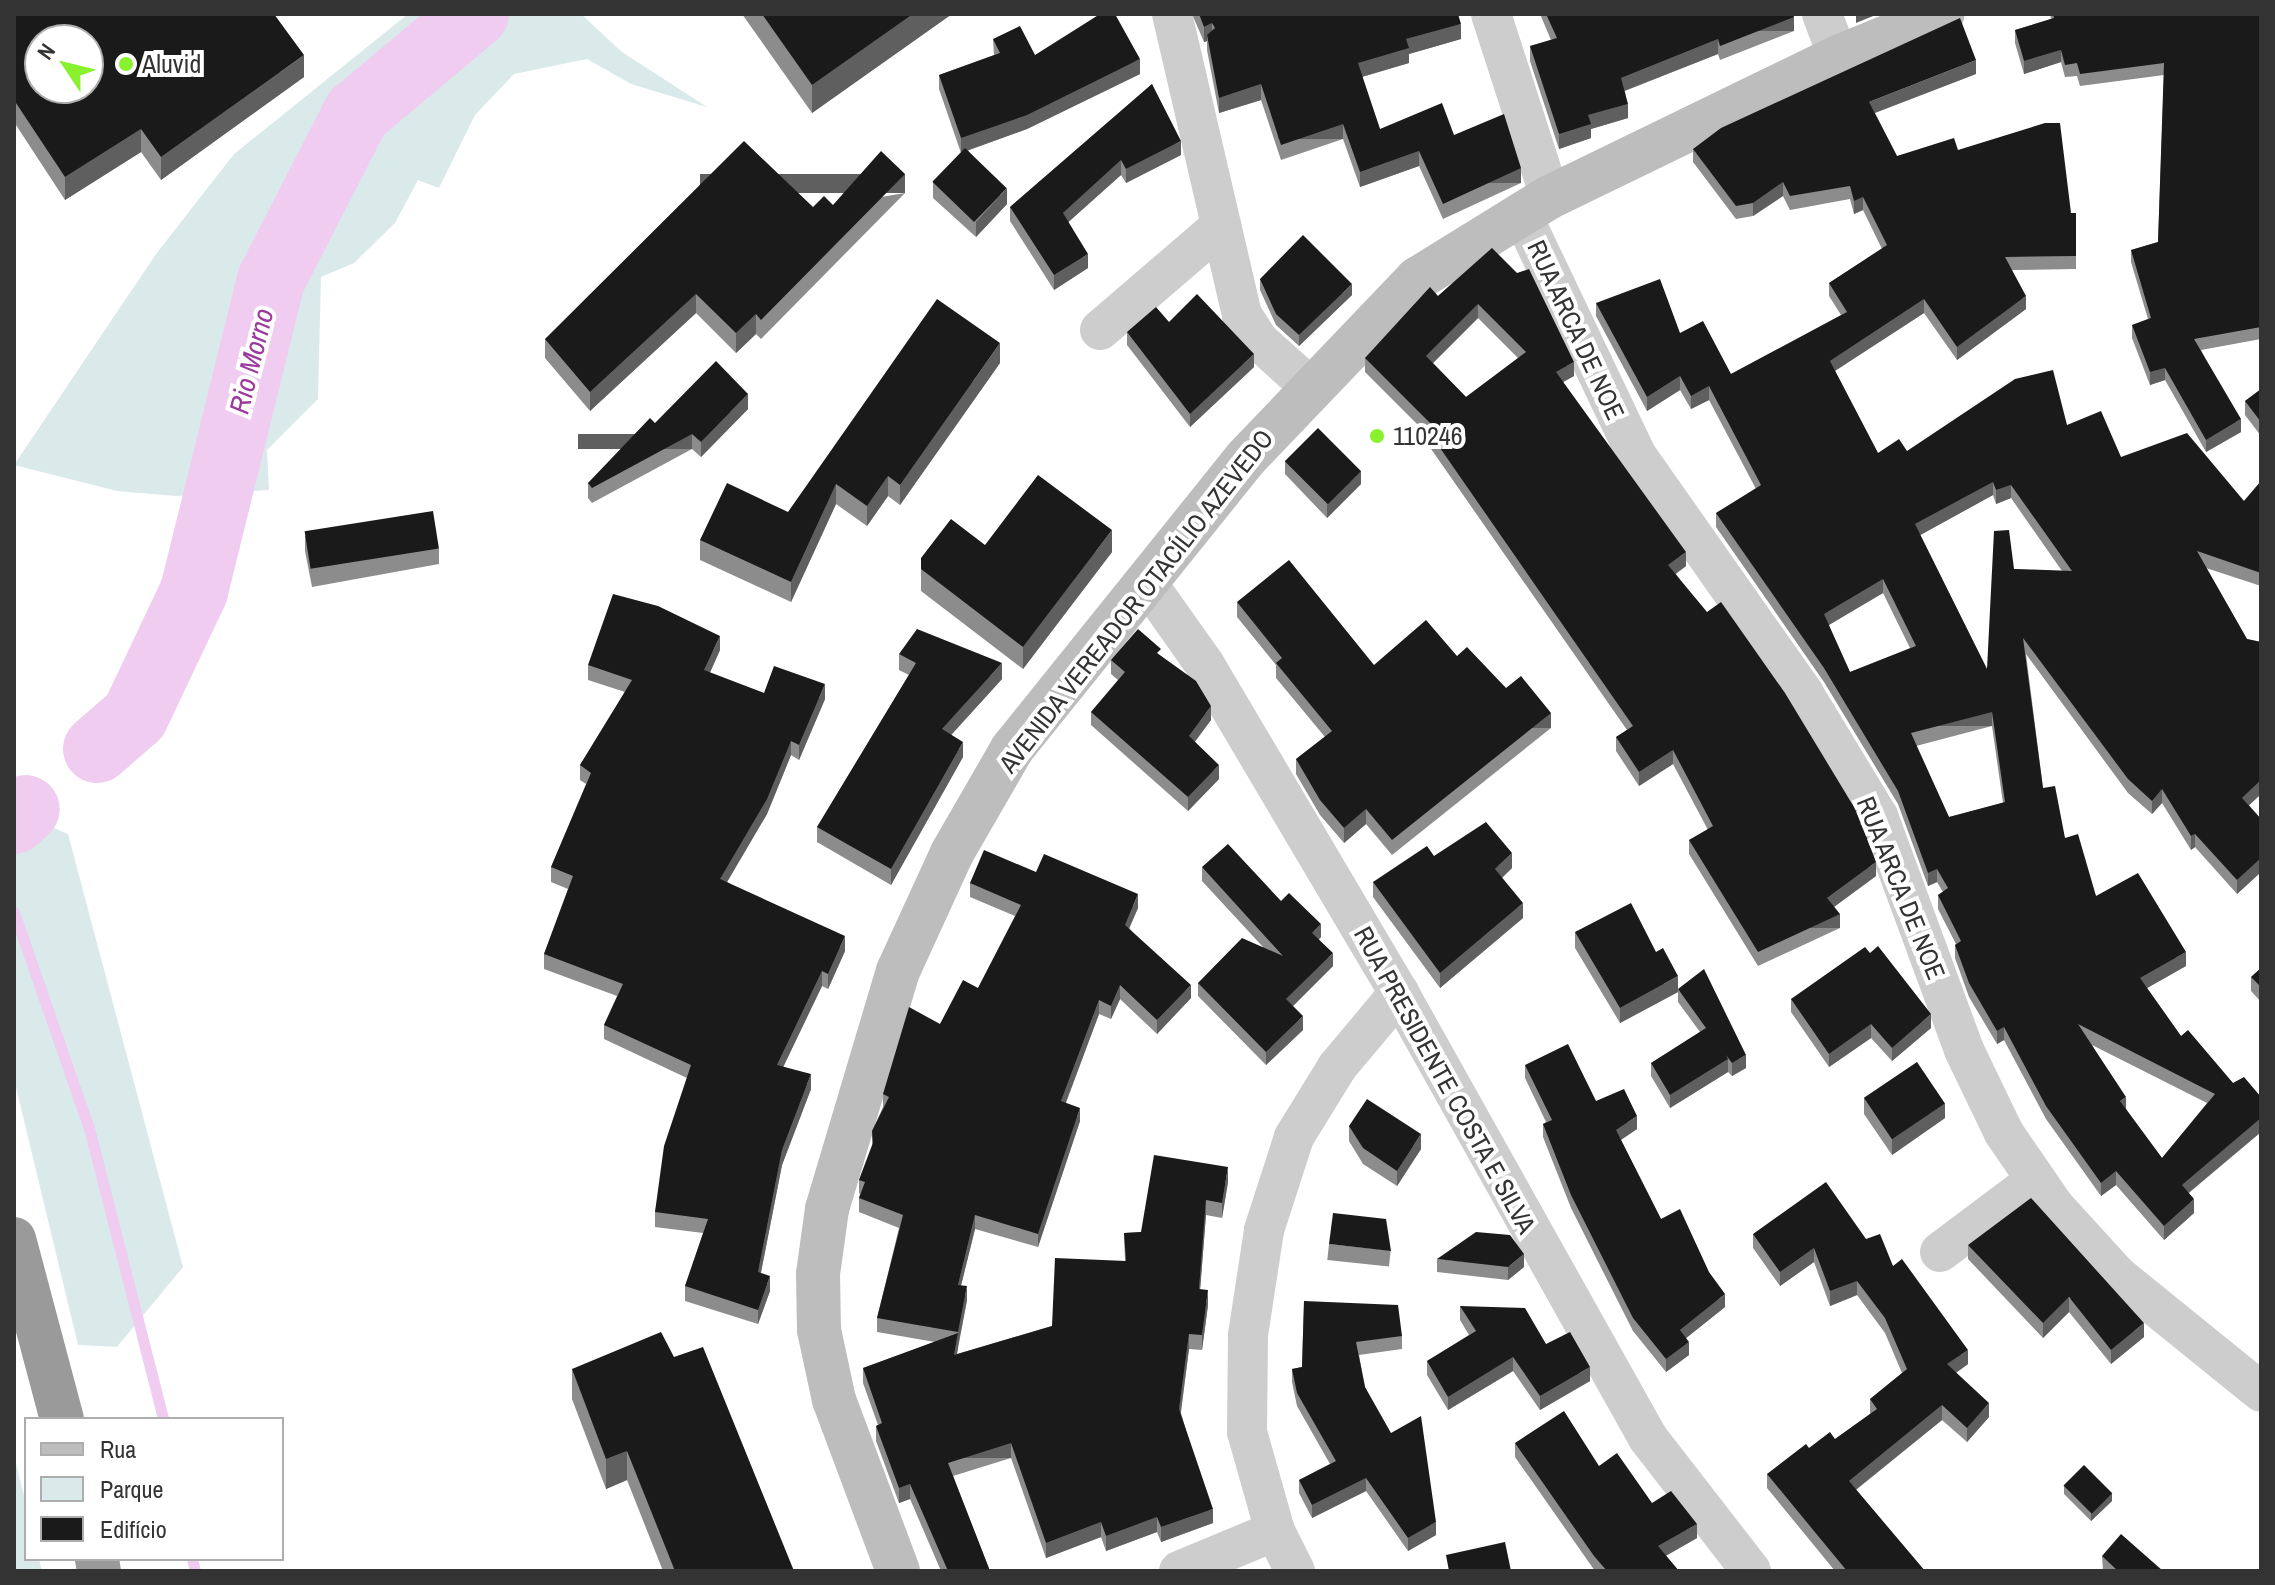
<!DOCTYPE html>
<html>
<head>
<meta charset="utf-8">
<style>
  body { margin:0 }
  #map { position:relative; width:2275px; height:1585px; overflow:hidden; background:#fff; font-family:"Archivo Narrow",sans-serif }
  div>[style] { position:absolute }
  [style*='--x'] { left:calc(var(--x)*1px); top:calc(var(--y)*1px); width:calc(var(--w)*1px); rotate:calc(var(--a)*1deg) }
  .green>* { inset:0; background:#daeaeb }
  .stream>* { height:11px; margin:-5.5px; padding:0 5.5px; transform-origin:5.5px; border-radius:5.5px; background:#efccf0 }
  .river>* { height:68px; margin:-34px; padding:0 34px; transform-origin:34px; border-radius:34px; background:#efccf0 }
  .street>* { height:40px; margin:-20px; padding:0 20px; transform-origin:20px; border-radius:20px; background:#cdcdcd }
  .secondary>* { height:44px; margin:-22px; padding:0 22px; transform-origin:22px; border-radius:22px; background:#bdbdbd }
  .highway>* { height:44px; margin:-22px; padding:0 22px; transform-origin:22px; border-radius:22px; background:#9a9a9a }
  .wall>* { inset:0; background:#8c8c8c; transform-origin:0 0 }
  .shaded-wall>* { inset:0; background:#5f5f5f; transform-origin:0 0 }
  .building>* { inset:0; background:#1a1a1a; transform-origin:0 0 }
  .dots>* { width:22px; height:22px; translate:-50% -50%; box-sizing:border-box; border:4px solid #fff; border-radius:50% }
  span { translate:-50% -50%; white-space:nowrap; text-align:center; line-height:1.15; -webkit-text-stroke:8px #fff; paint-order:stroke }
  .poi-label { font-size:26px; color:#333 }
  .left { translate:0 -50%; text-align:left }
  .street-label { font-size:26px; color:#333 }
  .water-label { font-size:28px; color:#9b399c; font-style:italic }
  .frame { position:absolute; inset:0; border:16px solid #333; pointer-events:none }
  .legend { position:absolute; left:24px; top:1417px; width:260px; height:144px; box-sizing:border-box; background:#fff; border:2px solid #adadad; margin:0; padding:10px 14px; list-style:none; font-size:24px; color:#333 }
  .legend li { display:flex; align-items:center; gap:16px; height:40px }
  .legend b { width:40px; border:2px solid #adadad }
  .north { position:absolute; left:24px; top:24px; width:80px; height:80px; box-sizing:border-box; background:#fff; border:2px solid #adadad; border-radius:50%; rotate:305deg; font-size:22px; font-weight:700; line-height:32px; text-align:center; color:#333 }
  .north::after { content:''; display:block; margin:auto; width:28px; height:36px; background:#89f12d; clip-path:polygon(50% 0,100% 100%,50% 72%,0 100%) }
</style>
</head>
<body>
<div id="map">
  <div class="green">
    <div style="clip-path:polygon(408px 14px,581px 14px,622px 52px,707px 107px,631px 84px,587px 59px,514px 74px,475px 115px,439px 188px,418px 180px,395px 223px,354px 263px,321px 277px,318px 399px,267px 450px,269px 490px,176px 496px,117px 491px,14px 465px,156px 254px,234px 154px)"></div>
    <div style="clip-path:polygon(14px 811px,68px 834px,183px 1267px,117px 1347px,78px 1345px,14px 1079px)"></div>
    <div style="clip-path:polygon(14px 1455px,26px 1504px,26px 1559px,39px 1559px,42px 1571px,14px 1571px)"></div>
  </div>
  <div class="stream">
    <div style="--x:14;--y:912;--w:229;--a:70.9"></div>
    <div style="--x:89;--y:1128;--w:300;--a:75.7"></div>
    <div style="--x:192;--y:1559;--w:12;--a:76"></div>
  </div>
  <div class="river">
    <div style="--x:97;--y:749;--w:50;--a:-41"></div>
    <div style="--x:135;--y:716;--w:138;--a:-64.7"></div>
    <div style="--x:194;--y:591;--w:320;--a:-76.1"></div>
    <div style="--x:271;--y:280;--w:188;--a:-62.8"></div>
    <div style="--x:357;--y:113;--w:154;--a:-40"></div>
    <div style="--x:14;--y:820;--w:16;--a:-43"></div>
  </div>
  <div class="street">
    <div style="--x:1172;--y:14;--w:309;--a:76.9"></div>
    <div style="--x:1242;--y:315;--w:30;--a:57"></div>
    <div style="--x:1258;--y:340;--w:70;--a:42.1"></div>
    <div style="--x:1491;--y:14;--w:192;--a:72.1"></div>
    <div style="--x:1822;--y:14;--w:46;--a:69.6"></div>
    <div style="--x:1521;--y:213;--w:269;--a:64.5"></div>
    <div style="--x:1637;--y:456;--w:291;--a:54.9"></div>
    <div style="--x:1804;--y:694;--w:143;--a:58.8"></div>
    <div style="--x:1878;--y:816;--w:249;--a:69.8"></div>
    <div style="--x:1964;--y:1050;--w:92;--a:64.3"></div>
    <div style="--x:2004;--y:1133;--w:88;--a:55.6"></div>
    <div style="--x:2054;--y:1206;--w:95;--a:47.6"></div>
    <div style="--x:2118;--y:1276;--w:184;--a:39"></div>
    <div style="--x:1100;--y:330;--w:160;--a:-40.7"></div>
    <div style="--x:1147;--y:583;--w:100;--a:54.7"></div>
    <div style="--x:1205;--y:665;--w:381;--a:59.4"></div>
    <div style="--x:1399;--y:993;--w:510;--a:60.77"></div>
    <div style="--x:1648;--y:1438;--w:168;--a:52.2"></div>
    <div style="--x:1940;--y:1252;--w:120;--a:-36.9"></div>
    <div style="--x:1179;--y:1571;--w:104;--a:-22.6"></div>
    <div style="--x:1295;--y:1571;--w:45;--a:-116.6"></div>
    <div style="--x:1275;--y:1531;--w:103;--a:-105.8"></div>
    <div style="--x:1247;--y:1432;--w:97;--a:-89.4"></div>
    <div style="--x:1248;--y:1335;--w:106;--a:-81.3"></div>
    <div style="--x:1264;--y:1230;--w:98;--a:-72.1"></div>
    <div style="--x:1294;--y:1137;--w:82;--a:-58.4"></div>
    <div style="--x:1337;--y:1067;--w:97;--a:-50"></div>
  </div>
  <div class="secondary">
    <div style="--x:898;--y:1571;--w:183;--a:-110.5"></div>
    <div style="--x:834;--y:1400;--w:72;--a:-102.1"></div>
    <div style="--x:819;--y:1330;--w:56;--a:-91"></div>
    <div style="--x:818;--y:1274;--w:66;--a:-82.1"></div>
    <div style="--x:827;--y:1209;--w:248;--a:-73.4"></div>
    <div style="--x:898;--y:971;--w:130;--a:-65.4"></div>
    <div style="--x:952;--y:853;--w:120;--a:-60"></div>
    <div style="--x:1012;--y:749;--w:372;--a:-51.2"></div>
    <div style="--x:1245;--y:459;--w:249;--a:-46.3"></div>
    <div style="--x:1417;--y:279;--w:156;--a:-31.7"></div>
    <div style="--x:1550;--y:197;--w:320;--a:-25.9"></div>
    <div style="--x:1838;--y:57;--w:113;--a:-22.3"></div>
  </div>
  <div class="highway">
    <div style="--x:14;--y:1239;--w:186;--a:75.1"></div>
    <div style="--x:97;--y:1559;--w:12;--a:81"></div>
  </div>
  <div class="wall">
    <div style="clip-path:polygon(14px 14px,304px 77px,161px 180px,141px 152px,65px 200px,14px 122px)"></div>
    <div style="clip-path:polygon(742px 14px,952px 14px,812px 113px)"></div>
    <div style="clip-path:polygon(1192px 14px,1458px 14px,1461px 39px,1409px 54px,1409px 63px,1362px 77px,1380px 129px,1454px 135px,1521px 183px,1443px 219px,1419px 166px,1360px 187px,1343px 139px,1281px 160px,1261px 100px,1219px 113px,1207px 50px,1207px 41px,1204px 42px)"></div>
    <div style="clip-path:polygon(1540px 14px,1793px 14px,1794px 31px,1720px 60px,1718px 54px,1625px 91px,1628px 118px,1591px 129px,1591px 138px,1559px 149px,1530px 61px,1530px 46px,1551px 40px)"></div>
    <div style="clip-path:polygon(2050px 14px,2261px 14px,2261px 339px,2201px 350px,2241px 432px,2206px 452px,2165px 380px,2150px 385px,2132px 338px,2132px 325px,2148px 319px,2131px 262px,2131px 250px,2158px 242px,2164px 75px,2080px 86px,2077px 76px,2065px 77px,2061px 62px,2024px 74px,2015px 43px,2015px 30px,2051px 19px)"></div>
    <div style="clip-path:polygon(993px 39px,1035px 55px,1140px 74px,1027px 129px,968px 150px,1007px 204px,976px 237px,933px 198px,933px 182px,961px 153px,939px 89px,939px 75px,994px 55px)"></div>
    <div style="clip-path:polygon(evenodd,1976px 74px,1875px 113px,1897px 156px,1958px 150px,2071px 213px,2076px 213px,2076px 269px,2012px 270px,2026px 309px,1957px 360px,1924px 313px,1835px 371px,1878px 453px,1907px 451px,2067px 425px,2121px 457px,2244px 501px,2261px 481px,2261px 586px,2206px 568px,2247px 639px,2261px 642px,2261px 794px,2249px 805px,2261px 819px,2261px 872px,2237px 894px,2195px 847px,2191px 850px,2162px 803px,2152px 814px,2128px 793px,2026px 654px,2043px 788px,2065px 838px,2096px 896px,2186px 966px,2147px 988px,2181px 1036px,2233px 1083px,2261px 1097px,2261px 1132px,2189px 1193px,2194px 1213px,2164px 1240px,2116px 1185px,2101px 1196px,2046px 1119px,2004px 1040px,1997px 1044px,1969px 997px,1955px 958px,1955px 945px,1956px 944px,1938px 909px,1938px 895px,1943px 892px,1937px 882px,1928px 886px,1898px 804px,1824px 682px,1716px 527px,1716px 513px,1756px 489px,1709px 400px,1691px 409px,1680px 390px,1647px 411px,1596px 316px,1596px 303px,1680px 333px,1731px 374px,1841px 315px,1829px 296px,1829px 283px,1882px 249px,1863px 210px,1854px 214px,1850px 199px,1790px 210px,1783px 196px,1753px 216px,1736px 219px,1693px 162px,1693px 149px,1976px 74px,1993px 495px,1996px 504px,2011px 498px,2062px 571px,2014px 569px,1987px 669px,1920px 535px,1993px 495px,1976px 74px,1883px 593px,1910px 648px,1850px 672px,1828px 625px,1883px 593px,1976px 74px,1992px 726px,2003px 803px,1949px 817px,1916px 746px,1992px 726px,1976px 74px,2092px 1045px,2207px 1103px,2162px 1158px,2126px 1109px,2092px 1045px)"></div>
    <div style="clip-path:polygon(1152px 84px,1181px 155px,1126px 183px,1121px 175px,1068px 222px,1088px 268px,1054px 290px,1010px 221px,1010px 207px)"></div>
    <div style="clip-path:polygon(905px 193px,761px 339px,756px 334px,736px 353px,696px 313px,590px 411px,545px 358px,545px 339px,813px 207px,833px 205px)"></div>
    <div style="clip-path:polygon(evenodd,1492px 248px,1574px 376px,1563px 382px,1686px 566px,1676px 574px,1876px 876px,1834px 907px,1840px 928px,1758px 966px,1689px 854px,1689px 840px,1708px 830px,1673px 764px,1639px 786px,1616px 751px,1616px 737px,1627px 730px,1429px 446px,1429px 436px,1365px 372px,1365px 358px,1438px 296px,1492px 248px,1478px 318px,1518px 358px,1466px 397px,1433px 363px,1478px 318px)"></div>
    <div style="clip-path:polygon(1260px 279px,1352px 295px,1299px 346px,1276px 325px,1260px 290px)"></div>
    <div style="clip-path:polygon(1127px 332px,1254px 367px,1190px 427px,1127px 345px)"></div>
    <div style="clip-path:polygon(1000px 363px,900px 505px,888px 496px,867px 526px,836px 504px,791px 602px,700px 560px,700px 540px,788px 512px)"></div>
    <div style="clip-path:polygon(2261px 389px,2261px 436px,2245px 415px,2245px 401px)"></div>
    <div style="clip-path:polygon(748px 409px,701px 457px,692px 449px,592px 503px,588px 498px,588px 483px,655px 423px)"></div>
    <div style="clip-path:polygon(1285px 462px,1361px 484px,1327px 518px,1285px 474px)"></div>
    <div style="clip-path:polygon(305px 536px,439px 549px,439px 564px,312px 587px,305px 551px)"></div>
    <div style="clip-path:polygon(985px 545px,1112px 552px,1023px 669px,921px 591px,921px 558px)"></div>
    <div style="clip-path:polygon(1237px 602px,1374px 665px,1457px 656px,1506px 688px,1551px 728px,1392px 855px,1366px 824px,1344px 843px,1320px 815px,1296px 774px,1296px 759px,1325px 737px,1276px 678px,1276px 665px,1237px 617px)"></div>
    <div style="clip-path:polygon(720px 650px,710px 673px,764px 693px,825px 699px,799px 760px,791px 755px,767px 814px,727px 882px,845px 951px,828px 989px,822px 986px,783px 1067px,811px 1089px,782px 1165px,761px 1273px,770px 1291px,758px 1324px,685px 1301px,685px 1286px,703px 1233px,655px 1227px,655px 1212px,687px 1078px,604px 1039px,604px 1025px,617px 996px,544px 969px,544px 954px,568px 889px,551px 882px,551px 867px,586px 784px,580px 780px,580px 765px,625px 692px,588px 680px,588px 665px)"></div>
    <div style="clip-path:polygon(899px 654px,1002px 679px,951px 735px,963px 757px,891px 885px,817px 842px,817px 827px,909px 675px,899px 670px)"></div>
    <div style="clip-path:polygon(1161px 656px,1211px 720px,1195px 742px,1219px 779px,1188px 811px,1091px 725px,1091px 712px,1118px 680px,1111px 674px,1111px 660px)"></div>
    <div style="clip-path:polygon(1434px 856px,1512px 868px,1502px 878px,1523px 918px,1440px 988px,1373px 897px,1373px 882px)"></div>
    <div style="clip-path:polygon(1202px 867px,1281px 901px,1321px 937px,1319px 939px,1333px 966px,1293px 1006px,1303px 1030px,1266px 1065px,1198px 996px,1198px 983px,1263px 947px,1202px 881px)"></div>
    <div style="clip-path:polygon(1036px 872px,1138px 908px,1129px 928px,1191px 998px,1157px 1034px,1120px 999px,1111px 1019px,1099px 1014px,1066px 1103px,1080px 1121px,1038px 1247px,975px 1229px,961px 1285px,967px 1300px,957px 1354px,1052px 1326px,1125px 1261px,1124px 1233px,1141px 1232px,1228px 1182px,1222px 1218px,1206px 1215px,1200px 1289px,1208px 1305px,1202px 1350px,1189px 1349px,1181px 1413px,1213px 1523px,1161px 1542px,1157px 1532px,1106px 1551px,1101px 1537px,1046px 1558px,1011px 1458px,953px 1476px,990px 1571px,941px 1571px,910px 1499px,899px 1503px,876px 1441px,876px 1426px,878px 1425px,863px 1383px,863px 1368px,935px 1342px,877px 1332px,877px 1318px,899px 1228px,859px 1212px,859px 1198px,860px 1194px,859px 1193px,859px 1180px,872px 1145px,872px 1131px,883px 1107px,883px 1094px,940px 1024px,978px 988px,1015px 916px,970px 897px,970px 883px)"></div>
    <div style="clip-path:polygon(1575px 932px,1678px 992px,1620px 1023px,1575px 948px)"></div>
    <div style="clip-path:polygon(1870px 953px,1931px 1028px,1892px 1061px,1871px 1038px,1829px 1067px,1791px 1012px,1791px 999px)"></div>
    <div style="clip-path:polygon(2261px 968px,2261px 1002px,2251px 991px,2251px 977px)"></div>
    <div style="clip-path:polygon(1678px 989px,1746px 1068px,1732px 1076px,1728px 1072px,1670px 1108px,1651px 1076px,1651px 1063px,1700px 1032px,1678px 1002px)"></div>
    <div style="clip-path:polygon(1525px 1065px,1596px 1101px,1637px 1129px,1621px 1140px,1661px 1219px,1725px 1307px,1686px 1338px,1689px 1355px,1666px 1372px,1633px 1331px,1571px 1208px,1543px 1137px,1543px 1124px,1546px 1122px,1525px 1078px)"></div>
    <div style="clip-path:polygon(1864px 1098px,1945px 1118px,1892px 1155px,1864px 1114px)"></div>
    <div style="clip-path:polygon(1349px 1126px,1421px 1149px,1397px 1186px,1363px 1164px,1349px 1141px)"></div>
    <div style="clip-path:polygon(1753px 1234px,1866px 1239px,1893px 1266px,1968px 1364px,1956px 1373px,1989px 1417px,1967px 1442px,1942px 1420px,1856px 1490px,1925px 1571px,1835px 1571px,1767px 1488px,1767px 1474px,1809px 1448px,1835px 1439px,1870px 1414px,1870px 1399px,1902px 1373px,1885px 1333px,1857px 1295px,1830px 1306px,1814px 1262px,1780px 1286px,1753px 1248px)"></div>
    <div style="left:1329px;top:1244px;width:62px;height:16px;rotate:6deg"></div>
    <div style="clip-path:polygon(1968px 1245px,2144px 1337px,2111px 1364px,2069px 1312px,2043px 1338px,1968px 1259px)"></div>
    <div style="clip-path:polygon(1437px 1259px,1524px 1267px,1508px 1280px,1437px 1272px)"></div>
    <div style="clip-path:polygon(1304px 1301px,1402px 1336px,1402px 1349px,1359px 1355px,1365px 1387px,1436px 1535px,1408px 1551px,1366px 1491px,1312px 1518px,1299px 1493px,1299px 1480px,1330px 1464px,1297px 1406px,1292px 1382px,1292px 1369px,1302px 1367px)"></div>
    <div style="clip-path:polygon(1460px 1306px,1546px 1344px,1590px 1381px,1540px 1410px,1513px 1371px,1448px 1410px,1427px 1375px,1427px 1361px,1469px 1335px,1460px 1320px)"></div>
    <div style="clip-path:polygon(674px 1357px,794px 1571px,663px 1571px,627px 1480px,606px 1489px,572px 1399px,572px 1369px)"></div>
    <div style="clip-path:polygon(1515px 1443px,1599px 1466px,1652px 1503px,1697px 1538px,1666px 1556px,1679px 1571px,1595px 1571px,1515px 1457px)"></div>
    <div style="clip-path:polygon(2064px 1486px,2112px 1501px,2091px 1521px,2064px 1494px)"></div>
    <div style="clip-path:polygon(2102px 1556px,2163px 1571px,2103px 1571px)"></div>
  </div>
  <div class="shaded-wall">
    <div style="clip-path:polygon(913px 14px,952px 14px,812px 113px,812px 85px)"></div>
    <div style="clip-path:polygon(1856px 14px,1878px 14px,1856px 23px)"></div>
    <div style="left:1794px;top:17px;width:14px;height:79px;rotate:90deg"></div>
    <div style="clip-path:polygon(1212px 23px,1212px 38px,1207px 35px,1207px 41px,1204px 42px,1204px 27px)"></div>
    <div style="clip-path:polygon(1461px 24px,1461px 39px,1409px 54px,1409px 63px,1358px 78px,1358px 63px,1406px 39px)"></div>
    <div style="clip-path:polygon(1718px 39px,1718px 54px,1621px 92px,1621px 78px)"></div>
    <div style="clip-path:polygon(2061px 50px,2061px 62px,2024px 74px,2024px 61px)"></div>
    <div style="clip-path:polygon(304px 55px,304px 77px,161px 180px,161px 157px)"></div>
    <div style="clip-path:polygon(1140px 59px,1140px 74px,1027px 129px,961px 153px,961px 138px)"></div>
    <div style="clip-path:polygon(1976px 60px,1976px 74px,1869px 115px,1869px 102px)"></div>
    <div style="clip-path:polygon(1261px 84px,1261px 100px,1219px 113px,1219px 98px)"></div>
    <div style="clip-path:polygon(1628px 104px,1628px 118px,1591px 129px,1591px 138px,1559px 149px,1559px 134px,1588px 115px)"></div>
    <div style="left:1343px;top:124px;width:15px;height:65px;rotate:90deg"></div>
    <div style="clip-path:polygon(141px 129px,141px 152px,65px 200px,65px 177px)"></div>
    <div style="clip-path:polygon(1181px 141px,1181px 155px,1126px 183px,1126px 169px)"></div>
    <div style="clip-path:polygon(1419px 151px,1419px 166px,1360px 187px,1360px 172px)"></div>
    <div style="clip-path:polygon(1121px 160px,1121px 175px,1063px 227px,1063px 213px)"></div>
    <div style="left:1521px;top:168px;width:15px;height:86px;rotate:90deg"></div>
    <div style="left:905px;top:174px;width:19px;height:205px;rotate:90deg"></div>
    <div style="clip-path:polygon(1783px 182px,1783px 196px,1753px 216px,1753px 203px)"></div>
    <div style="clip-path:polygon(1007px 188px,1007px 204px,976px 237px,976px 222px)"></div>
    <div style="clip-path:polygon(1863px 197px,1863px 210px,1854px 214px,1854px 201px)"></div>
    <div style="clip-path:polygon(1088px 254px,1088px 268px,1054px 290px,1054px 275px)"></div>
    <div style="clip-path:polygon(1352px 284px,1352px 295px,1299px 346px,1299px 335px)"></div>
    <div style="clip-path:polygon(696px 294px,696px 313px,590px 411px,590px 392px)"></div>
    <div style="clip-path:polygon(2026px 296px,2026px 309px,1957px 360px,1957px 347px)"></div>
    <div style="clip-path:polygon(1924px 299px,1924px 313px,1830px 374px,1830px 361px)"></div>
    <div style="clip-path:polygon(1478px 304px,1478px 318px,1426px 370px,1426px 356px)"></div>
    <div style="clip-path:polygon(756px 314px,756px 334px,736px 353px,736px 333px)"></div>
    <div style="clip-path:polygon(1000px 343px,1000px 363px,900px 505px,900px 485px)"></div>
    <div style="clip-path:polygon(1254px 354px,1254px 367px,1190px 427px,1190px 414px)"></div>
    <div style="clip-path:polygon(1574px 362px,1574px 376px,1556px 386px,1556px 372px)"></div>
    <div style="clip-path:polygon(2165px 368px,2165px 380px,2150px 385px,2150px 372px)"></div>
    <div style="clip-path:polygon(1680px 376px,1680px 390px,1647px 411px,1647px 397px)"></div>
    <div style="clip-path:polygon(1709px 386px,1709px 400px,1691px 409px,1691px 396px)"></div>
    <div style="clip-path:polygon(748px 394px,748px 409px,701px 457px,701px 442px)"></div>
    <div style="clip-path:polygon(2241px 419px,2241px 432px,2206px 452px,2206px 440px)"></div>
    <div style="left:692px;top:434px;width:15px;height:114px;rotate:90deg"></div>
    <div style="clip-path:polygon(1361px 471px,1361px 484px,1327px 518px,1327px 505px)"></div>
    <div style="clip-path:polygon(888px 476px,888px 496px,867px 526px,867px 506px)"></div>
    <div style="clip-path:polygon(1993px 482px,1993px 495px,1915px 538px,1915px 524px)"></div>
    <div style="clip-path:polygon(836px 484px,836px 504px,791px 602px,791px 582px)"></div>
    <div style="clip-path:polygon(2011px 485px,2011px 498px,1996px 504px,1996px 490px)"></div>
    <div style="clip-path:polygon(1112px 530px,1112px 552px,1023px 669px,1023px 647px)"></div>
    <div style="clip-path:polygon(1686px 552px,1686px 566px,1668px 579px,1668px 565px)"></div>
    <div style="clip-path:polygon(1883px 579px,1883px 593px,1824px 628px,1824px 614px)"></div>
    <div style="clip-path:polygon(720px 636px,720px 650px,704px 685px,704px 670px)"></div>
    <div style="clip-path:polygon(1002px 663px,1002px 679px,942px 745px,942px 729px)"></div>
    <div style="clip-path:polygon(825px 684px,825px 699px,799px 760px,799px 745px)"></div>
    <div style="clip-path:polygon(1211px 706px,1211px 720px,1189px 749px,1189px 736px)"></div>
    <div style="left:1992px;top:712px;width:14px;height:84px;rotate:90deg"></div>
    <div style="left:1551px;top:713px;width:15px;height:203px;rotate:90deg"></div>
    <div style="clip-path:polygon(791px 741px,791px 755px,767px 814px,720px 894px,720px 879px)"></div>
    <div style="clip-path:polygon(963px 742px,963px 757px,891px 885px,891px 869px)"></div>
    <div style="clip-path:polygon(1673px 750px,1673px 764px,1639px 786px,1639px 772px)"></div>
    <div style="clip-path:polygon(1219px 765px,1219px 779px,1188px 811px,1188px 797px)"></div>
    <div style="clip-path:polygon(2261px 780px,2261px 794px,2242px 812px,2242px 798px)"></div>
    <div style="clip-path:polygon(2162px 789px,2162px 803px,2152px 814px,2152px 801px)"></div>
    <div style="clip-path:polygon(1366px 809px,1366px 824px,1344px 843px,1344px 828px)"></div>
    <div style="clip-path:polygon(2195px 834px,2195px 847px,2191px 850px,2191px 836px)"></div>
    <div style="clip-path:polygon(1512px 853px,1512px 868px,1495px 884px,1495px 869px)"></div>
    <div style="clip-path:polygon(2261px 858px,2261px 872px,2237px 894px,2237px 880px)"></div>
    <div style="clip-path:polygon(1876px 862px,1876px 876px,1827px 912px,1827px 898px)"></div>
    <div style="clip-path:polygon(1937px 869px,1937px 882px,1928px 886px,1928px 873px)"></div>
    <div style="clip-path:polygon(1138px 894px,1138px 908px,1125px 938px,1125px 925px)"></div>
    <div style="clip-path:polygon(1523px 903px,1523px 918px,1440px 988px,1440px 973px)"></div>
    <div style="left:1840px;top:914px;width:14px;height:90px;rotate:90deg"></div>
    <div style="clip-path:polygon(1321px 924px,1321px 937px,1312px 946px,1312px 933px)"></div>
    <div style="clip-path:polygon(845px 936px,845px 951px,828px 989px,828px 974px)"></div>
    <div style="clip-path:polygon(2186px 952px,2186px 966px,2140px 992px,2140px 978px)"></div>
    <div style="clip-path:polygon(1333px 953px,1333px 966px,1286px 1013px,1286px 999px)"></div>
    <div style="clip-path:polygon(822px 971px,822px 986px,777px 1080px,777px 1065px)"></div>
    <div style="clip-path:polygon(1678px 976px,1678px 992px,1620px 1023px,1620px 1008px)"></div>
    <div style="clip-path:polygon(1120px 985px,1120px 999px,1111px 1019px,1111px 1006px)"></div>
    <div style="clip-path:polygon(1191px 985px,1191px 998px,1157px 1034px,1157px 1020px)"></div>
    <div style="clip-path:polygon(1099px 1000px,1099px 1014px,1061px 1115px,1061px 1101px)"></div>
    <div style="clip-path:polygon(1931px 1014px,1931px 1028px,1892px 1061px,1892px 1048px)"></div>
    <div style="clip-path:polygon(1303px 1016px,1303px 1030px,1266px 1065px,1266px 1052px)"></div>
    <div style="clip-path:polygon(1871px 1024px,1871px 1038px,1829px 1067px,1829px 1054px)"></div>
    <div style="clip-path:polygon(2004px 1027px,2004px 1040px,1997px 1044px,1997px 1031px)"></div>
    <div style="clip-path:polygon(1746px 1055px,1746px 1068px,1732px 1076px,1732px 1063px)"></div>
    <div style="clip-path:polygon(1728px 1059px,1728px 1072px,1670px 1108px,1670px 1095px)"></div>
    <div style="clip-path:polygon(811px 1074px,811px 1089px,782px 1165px,758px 1287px,758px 1272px,782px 1150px)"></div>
    <div style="clip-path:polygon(2126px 1097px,2126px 1110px,2120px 1101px)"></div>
    <div style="clip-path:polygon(1945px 1103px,1945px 1118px,1892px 1155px,1892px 1139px)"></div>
    <div style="clip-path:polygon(1080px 1108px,1080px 1121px,1038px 1247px,1038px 1234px)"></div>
    <div style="clip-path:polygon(1637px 1116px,1637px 1129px,1616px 1143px,1616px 1130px)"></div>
    <div style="clip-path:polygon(2261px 1118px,2261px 1132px,2182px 1198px,2182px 1185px)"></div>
    <div style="clip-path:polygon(1421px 1134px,1421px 1149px,1397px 1186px,1397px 1171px)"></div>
    <div style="clip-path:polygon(1228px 1167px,1228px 1182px,1222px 1218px,1222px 1203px)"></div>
    <div style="clip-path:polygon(2116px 1171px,2116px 1185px,2101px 1196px,2101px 1183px)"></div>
    <div style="clip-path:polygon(2194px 1199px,2194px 1213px,2164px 1240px,2164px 1226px)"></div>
    <div style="clip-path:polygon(1206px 1200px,1206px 1215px,1199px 1304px,1199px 1289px)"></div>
    <div style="clip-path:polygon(975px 1215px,975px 1229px,958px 1298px,958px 1285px)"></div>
    <div style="clip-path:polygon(1814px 1248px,1814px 1262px,1780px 1286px,1780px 1272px)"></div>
    <div style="clip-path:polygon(1524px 1254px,1524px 1267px,1508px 1280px,1508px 1267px)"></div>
    <div style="clip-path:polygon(770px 1276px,770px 1291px,758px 1324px,758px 1310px)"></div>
    <div style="clip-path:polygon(1857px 1281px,1857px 1295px,1830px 1306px,1830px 1291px)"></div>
    <div style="clip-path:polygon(967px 1286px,967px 1300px,958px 1346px,958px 1332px)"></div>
    <div style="clip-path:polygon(1208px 1290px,1208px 1305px,1202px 1350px,1202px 1335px)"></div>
    <div style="clip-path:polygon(1725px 1294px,1725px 1307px,1680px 1343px,1680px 1330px)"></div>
    <div style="clip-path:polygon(2069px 1297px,2069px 1312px,2043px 1338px,2043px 1323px)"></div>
    <div style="clip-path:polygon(2144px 1323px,2144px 1337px,2111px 1364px,2111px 1350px)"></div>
    <div style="clip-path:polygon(958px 1333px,958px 1348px,954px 1369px,954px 1355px)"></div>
    <div style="clip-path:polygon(1189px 1334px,1189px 1349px,1179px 1423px,1179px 1409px)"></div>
    <div style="clip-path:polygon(1689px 1342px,1689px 1355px,1666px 1372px,1666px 1359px)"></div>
    <div style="clip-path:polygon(1968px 1350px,1968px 1364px,1947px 1379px,1947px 1364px)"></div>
    <div style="clip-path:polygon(1513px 1357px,1513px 1371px,1448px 1410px,1448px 1397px)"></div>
    <div style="clip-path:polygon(1590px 1367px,1590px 1381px,1540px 1410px,1540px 1396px)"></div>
    <div style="clip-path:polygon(1989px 1403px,1989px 1417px,1967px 1442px,1967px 1428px)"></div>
    <div style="clip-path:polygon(1942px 1405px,1942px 1420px,1849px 1495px,1849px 1481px)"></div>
    <div style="left:1011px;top:1443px;width:15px;height:66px;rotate:90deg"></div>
    <div style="clip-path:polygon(627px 1451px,627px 1480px,606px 1489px,606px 1459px)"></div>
    <div style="clip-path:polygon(1366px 1478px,1366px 1491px,1312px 1518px,1312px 1505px)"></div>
    <div style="clip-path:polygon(910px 1484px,910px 1499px,899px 1503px,899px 1488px)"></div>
    <div style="clip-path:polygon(2112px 1493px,2112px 1501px,2091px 1521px,2091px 1514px)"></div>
    <div style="clip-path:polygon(1213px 1509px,1213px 1523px,1161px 1542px,1161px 1527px)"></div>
    <div style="clip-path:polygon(1157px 1517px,1157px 1532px,1106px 1551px,1106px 1536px)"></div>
    <div style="clip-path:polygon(1101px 1522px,1101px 1537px,1046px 1558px,1046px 1543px)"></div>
    <div style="clip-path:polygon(1436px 1522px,1436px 1535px,1408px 1551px,1408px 1538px)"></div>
    <div style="clip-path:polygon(1697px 1524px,1697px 1538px,1658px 1560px,1658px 1546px)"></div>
  </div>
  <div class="building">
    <div style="clip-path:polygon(evenodd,14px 14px,274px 14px,304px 55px,161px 157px,141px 129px,65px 177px,14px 100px,14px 14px,40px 40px,88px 40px,88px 88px,40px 88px,40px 40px)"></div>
    <div style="clip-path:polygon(762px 14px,913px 14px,812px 85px)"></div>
    <div style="clip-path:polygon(1100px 14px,1115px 14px,1140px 59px,1027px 115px,961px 138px,939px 75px,1000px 53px,993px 39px,1020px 26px,1035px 55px)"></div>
    <div style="clip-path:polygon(1199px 14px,1458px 14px,1461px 24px,1406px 39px,1409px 48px,1358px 63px,1380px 129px,1442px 103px,1454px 135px,1504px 114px,1521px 168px,1443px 204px,1419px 151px,1360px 172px,1343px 124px,1281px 145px,1261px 84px,1219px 98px,1207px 35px,1215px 28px,1212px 23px,1204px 27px)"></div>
    <div style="clip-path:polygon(1546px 14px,1793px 14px,1794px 17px,1720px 46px,1718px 39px,1621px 78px,1628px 104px,1588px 115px,1591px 124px,1559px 134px,1530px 46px,1557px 38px)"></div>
    <div style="clip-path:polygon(2053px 14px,2261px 14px,2261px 327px,2194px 339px,2241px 419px,2206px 440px,2165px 368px,2150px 372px,2132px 325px,2151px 318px,2131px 250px,2158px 242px,2164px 63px,2080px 74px,2077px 63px,2065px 65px,2061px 50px,2024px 61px,2015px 30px,2054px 18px)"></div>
    <div style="clip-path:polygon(evenodd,1960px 18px,1976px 60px,1869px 102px,1897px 156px,1954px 138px,1958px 150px,2045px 123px,2060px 123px,2071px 213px,2076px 213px,2076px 256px,2005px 257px,2026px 296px,1957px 347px,1924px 299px,1830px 361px,1878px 453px,1899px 439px,1907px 451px,2015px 379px,2053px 370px,2067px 425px,2101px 411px,2121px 457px,2187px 433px,2244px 501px,2261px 481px,2261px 573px,2197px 551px,2247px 639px,2261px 642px,2261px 780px,2242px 798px,2261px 819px,2261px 858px,2237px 880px,2195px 834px,2191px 836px,2162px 789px,2152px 801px,2128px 779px,2023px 638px,2043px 788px,2055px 786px,2065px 838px,2078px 834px,2096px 896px,2138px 873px,2186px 952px,2140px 978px,2181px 1036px,2188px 1030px,2233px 1083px,2244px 1077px,2261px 1097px,2261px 1118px,2182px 1185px,2194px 1199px,2164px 1226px,2116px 1171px,2101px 1183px,2046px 1106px,2004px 1027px,1997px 1031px,1969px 983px,1955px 945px,1961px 941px,1938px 895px,1948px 888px,1937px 869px,1928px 873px,1898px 791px,1824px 668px,1716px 513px,1761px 485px,1709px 386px,1691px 396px,1680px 376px,1647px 397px,1596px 303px,1660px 279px,1680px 333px,1703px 321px,1731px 374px,1847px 312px,1829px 283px,1887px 245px,1863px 197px,1854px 201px,1850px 186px,1790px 196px,1783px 182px,1753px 203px,1736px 206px,1693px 149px,1721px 128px,1960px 18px,1993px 482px,1996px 490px,2011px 485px,2072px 571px,2014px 569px,2009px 530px,1994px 531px,1987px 669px,1915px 524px,1993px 482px,1960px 18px,1883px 579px,1916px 646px,1850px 672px,1824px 614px,1883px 579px,1960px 18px,1992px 712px,2005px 802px,1949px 817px,1911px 733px,1992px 712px,1960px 18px,2078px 1024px,2215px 1094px,2162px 1158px,2120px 1101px,2126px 1097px,2078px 1024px)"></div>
    <div style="clip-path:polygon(1152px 84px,1181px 141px,1126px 169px,1121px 160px,1063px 213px,1088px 254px,1054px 275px,1010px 207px)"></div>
    <div style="clip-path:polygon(744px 141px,813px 207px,824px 196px,833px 205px,881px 151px,905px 174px,761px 320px,756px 314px,736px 333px,696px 294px,590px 392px,545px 339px)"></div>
    <div style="left:965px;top:148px;width:58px;height:47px;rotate:44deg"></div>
    <div style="clip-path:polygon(1303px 235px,1352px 284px,1299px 335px,1276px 314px,1260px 279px)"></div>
    <div style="clip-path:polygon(evenodd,1492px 248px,1517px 273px,1529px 269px,1574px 362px,1556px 372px,1686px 552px,1668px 565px,1707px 612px,1721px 602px,1785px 693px,1857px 812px,1876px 862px,1827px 898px,1840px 914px,1758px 952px,1689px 840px,1713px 826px,1673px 750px,1639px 772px,1616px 737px,1633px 726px,1429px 432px,1435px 428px,1365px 358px,1430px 287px,1438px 296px,1492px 248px,1478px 304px,1526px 352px,1466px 397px,1426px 356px,1478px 304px)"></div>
    <div style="clip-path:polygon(1197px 294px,1254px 354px,1190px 414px,1127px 332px,1156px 307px,1169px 322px)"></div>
    <div style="clip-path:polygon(937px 299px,1000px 343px,900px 485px,888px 476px,867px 506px,836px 484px,791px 582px,700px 540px,727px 483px,788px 512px)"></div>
    <div style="clip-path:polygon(716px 361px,748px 394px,701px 442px,692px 434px,592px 488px,588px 483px,650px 418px,655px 423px)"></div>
    <div style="clip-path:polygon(2261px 389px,2261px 422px,2245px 401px)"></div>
    <div style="left:1318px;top:428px;width:61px;height:47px;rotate:45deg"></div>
    <div style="clip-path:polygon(1038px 475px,1112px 530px,1023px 647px,921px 569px,921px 558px,951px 519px,985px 545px)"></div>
    <div style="left:433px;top:511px;width:38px;height:130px;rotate:81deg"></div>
    <div style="clip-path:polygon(1289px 560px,1374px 665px,1426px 620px,1457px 656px,1467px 647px,1506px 688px,1521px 676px,1551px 713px,1392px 840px,1366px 809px,1344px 828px,1320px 800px,1296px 759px,1332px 731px,1276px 663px,1282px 658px,1237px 602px)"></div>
    <div style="clip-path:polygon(613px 594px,658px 606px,720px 636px,704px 670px,764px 693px,774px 666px,825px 684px,799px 745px,791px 741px,767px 799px,720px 879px,845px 936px,828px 974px,822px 971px,777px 1065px,811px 1074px,782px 1150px,758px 1272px,770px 1276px,758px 1310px,685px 1286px,708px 1219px,655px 1212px,664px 1146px,691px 1065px,604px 1025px,623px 984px,544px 954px,573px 876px,551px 867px,591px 773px,580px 765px,632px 680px,588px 665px)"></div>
    <div style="clip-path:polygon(917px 629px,1002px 663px,942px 729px,963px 742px,891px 869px,817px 827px,916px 663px,899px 654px)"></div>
    <div style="clip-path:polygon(1138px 629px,1161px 649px,1157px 653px,1196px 681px,1211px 706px,1189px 736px,1219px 765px,1188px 797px,1091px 712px,1125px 672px,1111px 660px)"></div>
    <div style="clip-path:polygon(1486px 822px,1512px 853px,1495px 869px,1523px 903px,1440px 973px,1373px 882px,1427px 846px,1434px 856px)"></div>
    <div style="clip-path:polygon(1228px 844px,1281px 901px,1289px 893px,1321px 924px,1312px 933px,1333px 953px,1286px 999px,1303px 1016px,1266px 1052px,1198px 983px,1242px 938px,1283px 956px,1202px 867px)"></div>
    <div style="clip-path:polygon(984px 850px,1036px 872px,1044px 854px,1138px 894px,1125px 925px,1191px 985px,1157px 1020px,1120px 985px,1111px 1006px,1099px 1000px,1061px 1101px,1080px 1108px,1038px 1234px,975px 1215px,958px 1285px,967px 1286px,958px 1332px,877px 1318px,903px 1215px,859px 1198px,865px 1182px,859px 1180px,873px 1143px,872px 1131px,889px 1097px,883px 1094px,909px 1007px,940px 1024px,963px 980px,978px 988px,1021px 905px,970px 883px)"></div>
    <div style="clip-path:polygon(1631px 903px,1656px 952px,1663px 948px,1678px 976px,1620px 1008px,1575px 932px)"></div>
    <div style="clip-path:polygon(1878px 946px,1931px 1014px,1892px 1048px,1871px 1024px,1829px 1054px,1791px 999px,1865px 947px,1870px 953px)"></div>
    <div style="clip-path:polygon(2261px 968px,2261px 987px,2251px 977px)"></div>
    <div style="clip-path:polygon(1704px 969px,1746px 1055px,1732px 1063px,1726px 1055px,1728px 1059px,1670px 1095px,1651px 1063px,1706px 1028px,1678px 989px)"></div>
    <div style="clip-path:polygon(1568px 1044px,1596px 1101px,1624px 1089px,1637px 1116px,1616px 1130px,1661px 1219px,1680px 1209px,1709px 1272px,1725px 1294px,1680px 1330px,1689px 1342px,1666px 1359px,1633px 1318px,1571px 1195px,1543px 1124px,1552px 1120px,1525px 1065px)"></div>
    <div style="left:1917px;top:1062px;width:50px;height:64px;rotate:56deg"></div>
    <div style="clip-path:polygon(1367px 1099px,1421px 1134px,1397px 1171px,1363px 1148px,1349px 1126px)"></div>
    <div style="clip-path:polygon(1154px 1155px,1228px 1167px,1222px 1203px,1206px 1200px,1199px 1289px,1208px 1290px,1202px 1335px,1189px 1334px,1179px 1409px,1213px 1509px,1161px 1527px,1157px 1517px,1106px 1536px,1101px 1522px,1046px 1543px,1011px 1443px,948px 1463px,990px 1571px,948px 1571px,910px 1484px,899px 1488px,876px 1426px,882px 1423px,863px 1368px,958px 1333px,954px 1355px,1052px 1326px,1055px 1258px,1126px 1261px,1124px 1233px,1141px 1232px)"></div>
    <div style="clip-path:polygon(1826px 1182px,1866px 1239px,1880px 1234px,1893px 1266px,1902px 1259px,1968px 1350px,1947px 1364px,1989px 1403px,1967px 1428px,1942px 1405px,1849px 1481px,1925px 1571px,1847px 1571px,1767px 1474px,1806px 1444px,1809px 1448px,1830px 1432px,1835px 1439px,1877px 1409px,1870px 1399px,1907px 1369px,1885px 1318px,1857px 1281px,1830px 1291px,1814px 1248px,1780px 1272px,1753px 1234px)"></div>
    <div style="clip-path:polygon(2031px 1198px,2144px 1323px,2111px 1350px,2069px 1297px,2043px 1323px,1968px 1245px)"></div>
    <div style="clip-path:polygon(1333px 1213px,1386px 1219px,1391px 1251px,1329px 1244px)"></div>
    <div style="clip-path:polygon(1476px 1232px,1510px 1235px,1524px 1254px,1508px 1267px,1437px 1259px)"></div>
    <div style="clip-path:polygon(1304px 1301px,1398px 1305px,1402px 1336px,1356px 1342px,1365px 1387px,1391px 1433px,1421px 1416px,1436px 1522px,1408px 1538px,1366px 1478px,1312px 1505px,1299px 1480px,1336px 1461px,1297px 1393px,1292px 1369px,1302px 1367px)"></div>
    <div style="clip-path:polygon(1460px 1306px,1525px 1308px,1546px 1344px,1570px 1332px,1590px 1367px,1540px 1396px,1513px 1357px,1448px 1397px,1427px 1361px,1476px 1331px)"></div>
    <div style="clip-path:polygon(661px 1332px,674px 1357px,703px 1347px,794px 1571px,675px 1571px,627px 1451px,606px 1459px,572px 1369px)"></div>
    <div style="clip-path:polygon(1564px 1411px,1599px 1466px,1617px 1453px,1652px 1503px,1671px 1491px,1697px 1524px,1658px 1546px,1679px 1571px,1607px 1571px,1594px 1556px,1515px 1443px)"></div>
    <div style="left:2084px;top:1465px;width:40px;height:29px;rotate:45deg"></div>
    <div style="clip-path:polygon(2121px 1534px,2163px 1571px,2118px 1571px,2102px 1556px)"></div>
    <div style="clip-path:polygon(1505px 1542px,1511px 1571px,1449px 1571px,1446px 1555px)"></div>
  </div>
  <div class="dots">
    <div style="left:126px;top:64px;background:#89f12d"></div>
    <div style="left:1377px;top:436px;background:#89f12d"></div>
  </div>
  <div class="poi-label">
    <span class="left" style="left:142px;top:64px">Aluvid</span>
    <span class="left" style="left:1393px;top:436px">110246</span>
  </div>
  <div class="street-label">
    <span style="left:1576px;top:330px;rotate:65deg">RUA ARCA DE NOE</span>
    <span style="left:1136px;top:601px;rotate:-52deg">AVENIDA VEREADOR OTACÍLIO AZEVEDO</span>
    <span style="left:1901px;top:888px;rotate:68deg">RUA ARCA DE NOE</span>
    <span style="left:1445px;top:1080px;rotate:61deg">RUA PRESIDENTE COSTA E SILVA</span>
  </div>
  <div class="water-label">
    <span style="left:251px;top:361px;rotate:-76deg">Rio Morno</span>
  </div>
  <div class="frame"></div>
  <ul class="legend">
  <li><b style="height:10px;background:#bdbdbd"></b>Rua</li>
  <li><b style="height:22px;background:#daeaeb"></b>Parque</li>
  <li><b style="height:22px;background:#1a1a1a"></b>Edifício</li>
  </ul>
  <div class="north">N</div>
</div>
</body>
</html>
